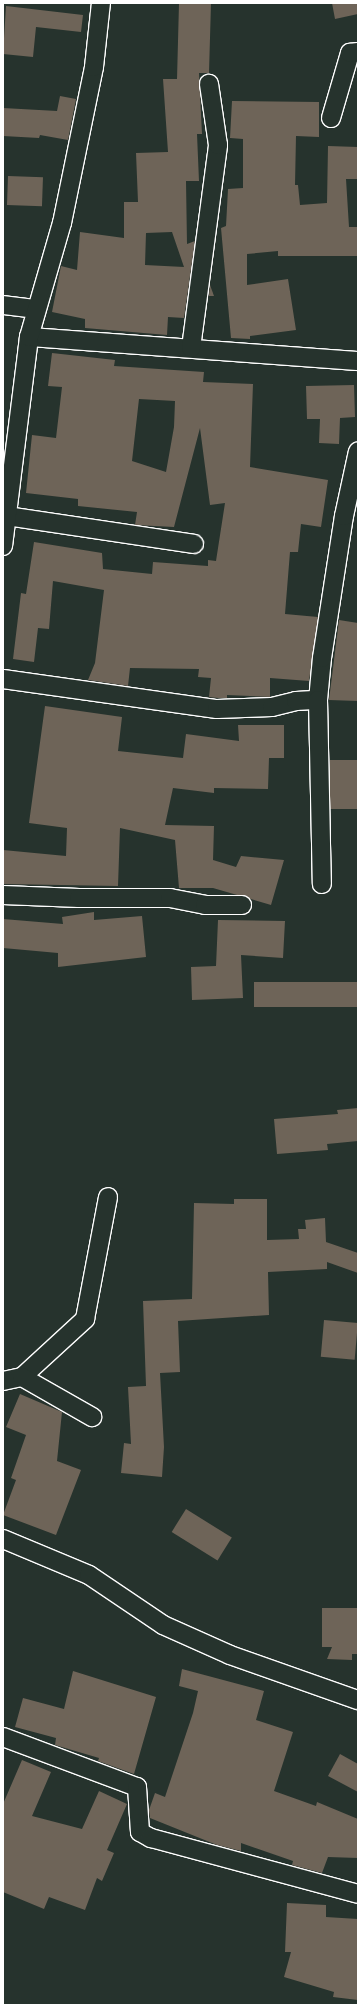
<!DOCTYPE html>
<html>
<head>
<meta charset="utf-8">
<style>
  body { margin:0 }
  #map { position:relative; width:361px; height:2008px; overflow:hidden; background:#26332d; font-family:Caveat,sans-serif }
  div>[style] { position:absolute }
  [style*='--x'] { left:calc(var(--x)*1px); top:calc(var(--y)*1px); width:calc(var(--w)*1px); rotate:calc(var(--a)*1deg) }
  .building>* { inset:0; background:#6e6458; transform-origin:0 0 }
  .roads { filter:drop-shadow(1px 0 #fff) drop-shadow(-1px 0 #fff) drop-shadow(0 1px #fff) drop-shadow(0 -1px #fff) }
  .minor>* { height:18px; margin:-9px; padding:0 9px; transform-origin:9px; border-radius:9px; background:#26332d }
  span { translate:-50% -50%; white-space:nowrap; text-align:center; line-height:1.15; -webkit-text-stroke:3px #26332d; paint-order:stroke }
  .frame { position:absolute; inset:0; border:4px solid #fff; pointer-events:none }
</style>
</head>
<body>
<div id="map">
  <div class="building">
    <div style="clip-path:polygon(evenodd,179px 3px,211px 3px,209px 73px,199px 73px,202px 134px,197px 134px,199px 181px,186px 181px,187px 244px,195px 241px,184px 318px,168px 317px,167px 335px,85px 328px,85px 319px,52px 312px,61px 266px,77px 270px,80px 232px,124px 238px,124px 202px,138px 202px,136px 153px,168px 152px,163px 79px,177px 79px,179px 3px,172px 232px,184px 267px,145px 265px,146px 233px,172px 232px)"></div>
    <div style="clip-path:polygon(332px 3px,358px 3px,358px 14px,335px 19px)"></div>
    <div style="clip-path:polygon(6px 6px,83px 15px,81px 32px,36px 27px,33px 57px,3px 54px)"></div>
    <div style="clip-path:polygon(60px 96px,76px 99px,68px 140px,40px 135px,39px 138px,3px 136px,3px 108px,57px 111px)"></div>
    <div style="clip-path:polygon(232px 101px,319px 102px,319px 137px,296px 136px,295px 185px,298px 185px,300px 205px,327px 203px,328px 146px,358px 147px,358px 179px,346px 179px,349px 227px,358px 227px,358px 256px,278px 256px,278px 251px,247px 254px,247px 285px,288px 279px,296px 330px,250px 336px,250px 339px,231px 338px,221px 228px,226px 226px,228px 189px,243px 188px,243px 139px,230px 138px)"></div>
    <div style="left:8px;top:176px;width:35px;height:29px;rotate:2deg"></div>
    <div style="clip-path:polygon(210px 285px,214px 296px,209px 296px)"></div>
    <div style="clip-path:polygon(evenodd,52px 353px,115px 360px,114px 366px,204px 372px,203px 382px,253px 384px,250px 467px,328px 480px,321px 527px,301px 524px,298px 552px,290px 552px,285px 614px,318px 617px,309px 681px,270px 678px,270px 697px,227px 695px,227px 698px,218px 698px,209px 697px,211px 678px,198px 677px,199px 669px,130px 668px,128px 686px,88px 680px,95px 663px,104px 590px,53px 581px,49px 629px,38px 628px,34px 662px,13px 659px,21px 593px,26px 594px,34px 542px,102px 553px,103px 569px,152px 574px,153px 562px,208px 566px,208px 560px,216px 561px,225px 503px,210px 505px,200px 428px,174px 527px,135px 525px,137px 512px,78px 506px,78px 499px,26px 493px,32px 435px,56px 438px,62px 387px,48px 386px,52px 353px,139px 399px,175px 401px,174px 427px,166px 472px,132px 461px,139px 399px)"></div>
    <div style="clip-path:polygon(354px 385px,355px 417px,340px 418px,339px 444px,319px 443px,320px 419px,307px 419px,306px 386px)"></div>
    <div style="clip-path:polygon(339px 620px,358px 623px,358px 701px,329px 700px)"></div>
    <div style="clip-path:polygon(45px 706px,122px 717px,118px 751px,183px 758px,186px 734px,239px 741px,238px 725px,284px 725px,284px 758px,269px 758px,268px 789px,214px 788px,214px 793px,173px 788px,165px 825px,214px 826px,213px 860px,236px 867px,241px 856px,284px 860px,271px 905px,213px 888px,179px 888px,175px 840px,120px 828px,118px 886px,3px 884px,3px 850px,66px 856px,67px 828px,29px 823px)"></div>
    <div style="left:358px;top:760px;width:49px;height:28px;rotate:90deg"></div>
    <div style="clip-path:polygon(94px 912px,94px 920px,142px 916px,146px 957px,58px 967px,58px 953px,3px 948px,3px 919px,63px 924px,62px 917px)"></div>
    <div style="clip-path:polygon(218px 920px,285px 921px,283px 958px,241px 955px,243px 998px,192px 1000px,191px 967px,216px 966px)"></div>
    <div style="left:358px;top:982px;width:25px;height:104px;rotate:90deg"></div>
    <div style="clip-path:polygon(358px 1108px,358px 1141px,327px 1144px,328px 1150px,277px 1154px,274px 1119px,338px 1114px,337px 1110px)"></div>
    <div style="clip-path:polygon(234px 1199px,267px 1199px,267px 1240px,299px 1239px,298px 1229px,306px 1229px,305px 1220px,325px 1218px,326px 1242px,358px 1253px,358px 1273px,327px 1262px,327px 1269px,268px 1272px,269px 1315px,178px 1321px,180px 1372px,160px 1373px,164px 1447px,162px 1477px,121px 1473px,124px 1443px,131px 1444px,128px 1387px,146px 1386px,143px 1301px,192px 1299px,194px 1203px,234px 1204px)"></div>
    <div style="left:324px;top:1320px;width:34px;height:37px;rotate:5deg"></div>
    <div style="clip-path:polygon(20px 1394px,62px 1412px,57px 1461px,81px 1470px,56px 1535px,3px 1515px,16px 1480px,11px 1478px,26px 1435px,6px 1427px)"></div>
    <div style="left:186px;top:1509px;width:54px;height:27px;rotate:32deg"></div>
    <div style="clip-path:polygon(322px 1608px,358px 1608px,358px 1654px,352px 1654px,352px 1660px,327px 1659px,332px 1647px,322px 1647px)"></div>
    <div style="clip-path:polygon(182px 1669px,264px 1691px,256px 1720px,293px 1732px,274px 1791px,316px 1806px,317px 1802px,358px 1819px,358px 1858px,328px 1857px,322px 1873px,292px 1865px,293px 1861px,241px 1843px,241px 1851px,217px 1845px,150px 1818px,149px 1810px,155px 1793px,165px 1797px,193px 1713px,198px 1691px,179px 1686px)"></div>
    <div style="clip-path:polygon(73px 1671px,156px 1697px,134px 1774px,98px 1761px,99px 1758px,55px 1745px,56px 1738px,15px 1727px,23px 1698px,64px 1709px)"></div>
    <div style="clip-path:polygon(340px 1754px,358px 1764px,358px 1792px,328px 1776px)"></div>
    <div style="clip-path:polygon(22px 1760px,51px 1772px,32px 1816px,82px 1829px,99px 1791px,127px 1804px,107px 1850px,114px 1853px,102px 1881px,97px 1878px,85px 1910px,49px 1897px,44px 1909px,3px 1892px,3px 1804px)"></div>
    <div style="clip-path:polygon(287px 1903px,326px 1905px,326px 1917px,358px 1919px,358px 2000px,333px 1997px,334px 1992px,284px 1977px,291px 1952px,285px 1952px)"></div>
  </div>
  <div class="roads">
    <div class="minor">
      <div style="--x:331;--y:118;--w:68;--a:-73.7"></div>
      <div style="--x:350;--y:53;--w:8;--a:-7"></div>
      <div style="--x:3;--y:305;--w:33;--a:7"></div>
      <div style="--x:29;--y:337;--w:330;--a:4.2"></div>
      <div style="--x:191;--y:348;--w:205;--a:-82.4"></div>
      <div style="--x:218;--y:145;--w:62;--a:-98.4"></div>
      <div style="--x:7;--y:516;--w:189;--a:8.5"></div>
      <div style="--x:3;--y:546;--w:211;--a:-82.9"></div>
      <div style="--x:29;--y:337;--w:119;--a:-73.9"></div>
      <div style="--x:62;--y:223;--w:159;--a:-78.4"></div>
      <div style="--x:94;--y:67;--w:64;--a:-83.8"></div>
      <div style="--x:3;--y:679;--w:216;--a:8"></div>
      <div style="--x:217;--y:709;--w:55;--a:-2.1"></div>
      <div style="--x:272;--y:707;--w:25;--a:-14"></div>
      <div style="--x:296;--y:701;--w:22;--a:-3"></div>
      <div style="--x:318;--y:700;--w:42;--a:-84.6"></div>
      <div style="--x:322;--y:658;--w:144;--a:-81.2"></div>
      <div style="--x:344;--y:516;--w:66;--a:-77.8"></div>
      <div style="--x:318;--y:700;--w:184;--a:88.8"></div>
      <div style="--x:3;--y:895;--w:76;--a:2.3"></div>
      <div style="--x:79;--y:898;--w:91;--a:0"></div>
      <div style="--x:170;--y:898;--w:36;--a:11"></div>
      <div style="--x:205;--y:905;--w:37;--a:0"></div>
      <div style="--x:22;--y:1377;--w:86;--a:-42.6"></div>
      <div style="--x:85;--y:1319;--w:124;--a:-79.3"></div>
      <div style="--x:3;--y:1381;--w:19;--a:-12"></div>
      <div style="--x:22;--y:1377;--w:81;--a:29.7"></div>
      <div style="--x:3;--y:1539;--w:93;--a:22.7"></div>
      <div style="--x:89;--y:1575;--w:89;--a:34"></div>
      <div style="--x:163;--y:1625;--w:73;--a:24.1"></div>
      <div style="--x:230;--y:1655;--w:136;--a:19.4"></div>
      <div style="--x:3;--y:1737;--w:143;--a:20.5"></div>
      <div style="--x:137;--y:1787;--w:45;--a:86.2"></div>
      <div style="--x:140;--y:1832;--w:13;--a:29"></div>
      <div style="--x:151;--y:1838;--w:214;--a:15.1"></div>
    </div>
  </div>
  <div class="frame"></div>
</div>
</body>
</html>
